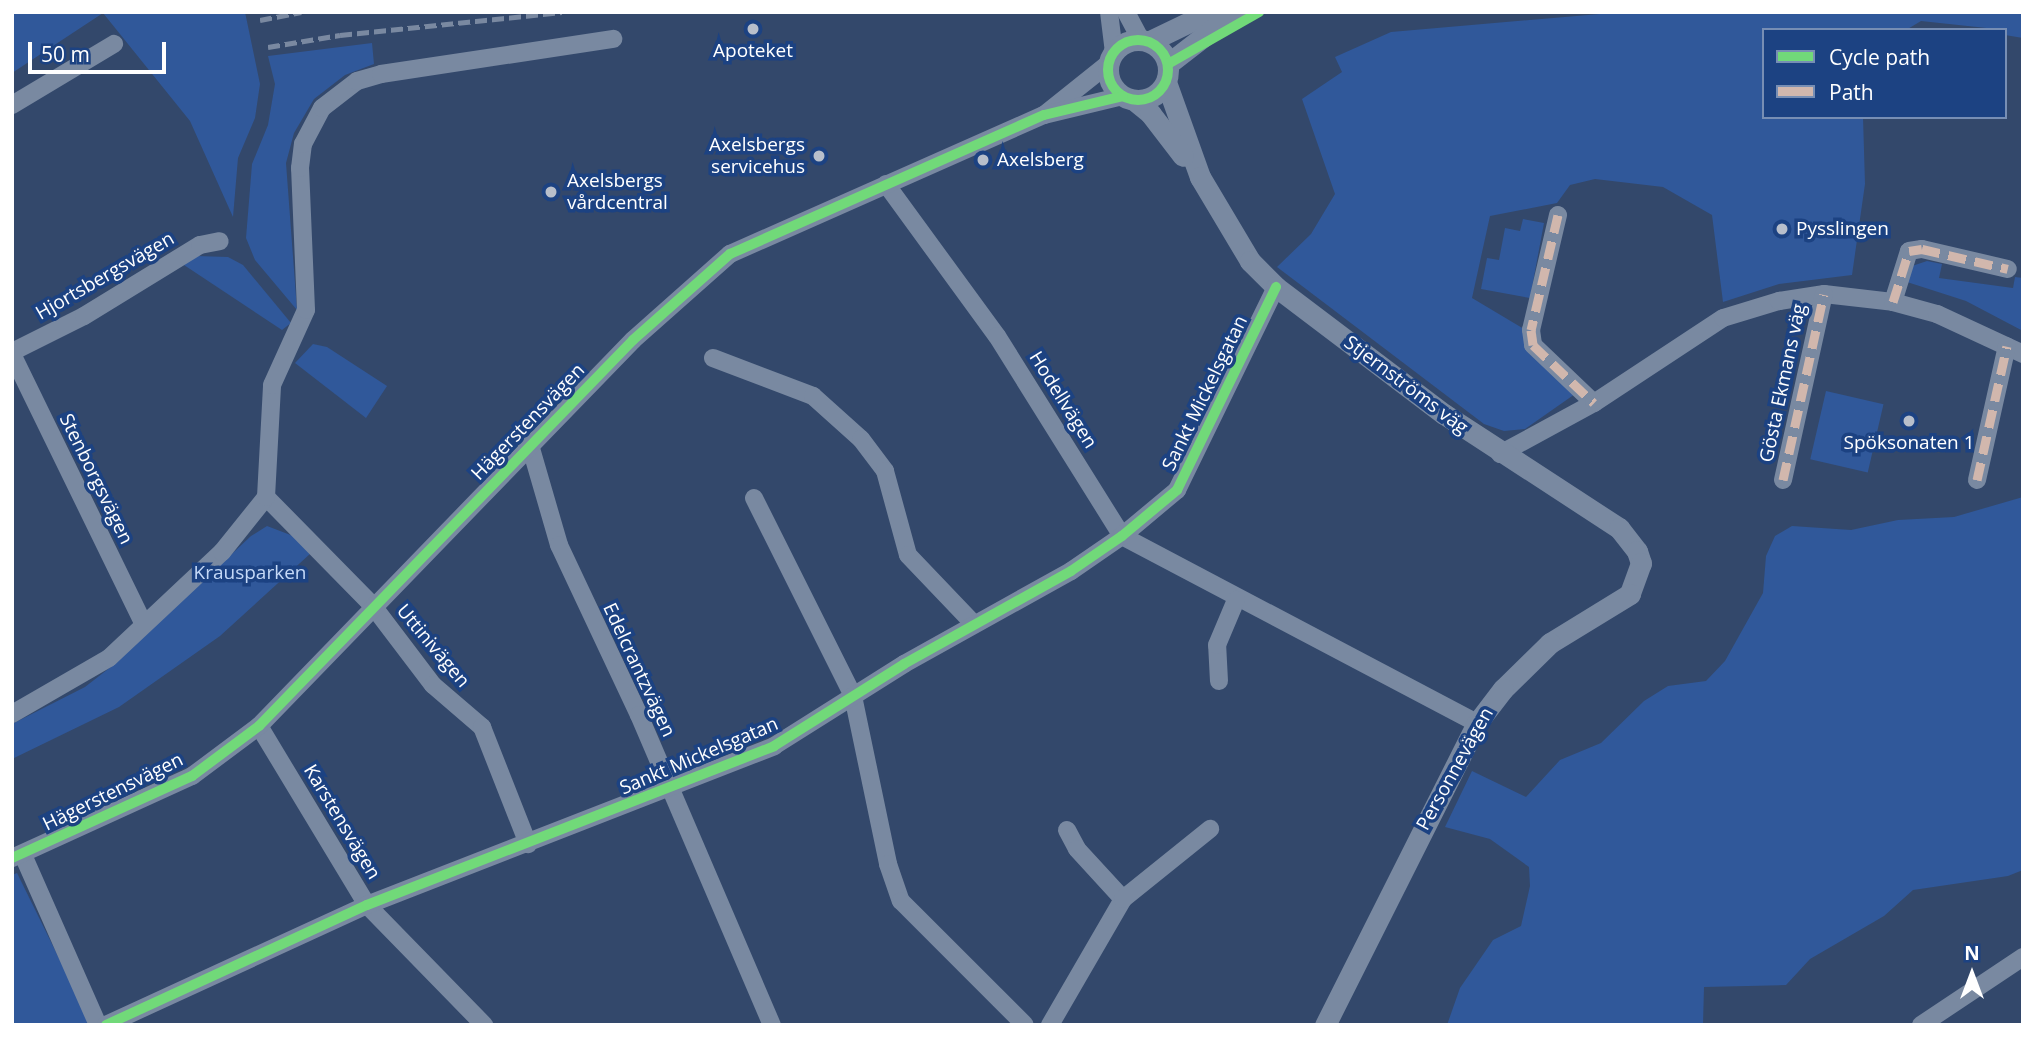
<!DOCTYPE html>
<html>
<head>
<meta charset="utf-8">
<style>
  body { margin:0 }
  #map { position:relative; width:2035px; height:1037px; overflow:hidden; background:#33486b; font-family:"Open Sans",sans-serif }
  div>[style] { position:absolute }
  [style*='--x'] { left:calc(var(--x)*1px); top:calc(var(--y)*1px); width:calc(var(--w)*1px); rotate:calc(var(--a)*1deg) }
  .green>* { inset:0; background:#30589a; transform-origin:0 0 }
  .minor>* { height:18px; margin:-9px; padding:0 9px; transform-origin:9px; border-radius:9px; background:#7989a1 }
  .tertiary>* { height:21px; margin:-10.5px; padding:0 10.5px; transform-origin:10.5px; border-radius:10.5px; background:#7989a1 }
  .tertiary>.ring { margin:-10.5px; padding:0; box-sizing:content-box; background:none; border:21px solid #7989a1; border-radius:50% }
  .rail>* { height:5px; margin-top:-2.5px; transform-origin:0; background:repeating-linear-gradient(90deg,#7a89a1 0 12px,transparent 0 17px) }
  .quiet>* { height:9px; margin-top:-4.5px; transform-origin:0; background:repeating-linear-gradient(90deg,#d1b7ad 0 18px,transparent 0 27px) }
  .cycleway>* { height:10px; margin:-5px; padding:0 5px; transform-origin:5px; border-radius:5px; background:#71d979 }
  .cycleway>.ring { margin:-5px; padding:0; box-sizing:content-box; background:none; border:10px solid #71d979; border-radius:50% }
  .dots>* { width:19px; height:19px; translate:-50% -50%; box-sizing:border-box; border:4px solid #1c4282; border-radius:50% }
  span { translate:-50% -50%; white-space:nowrap; text-align:center; line-height:1.15; -webkit-text-stroke:7px #1c4282; paint-order:stroke }
  .poi-label { font-size:19px; color:#fff }
  .right { translate:-100% -50%; text-align:right }
  .left { translate:0 -50%; text-align:left }
  .street-label { font-size:19px; color:#fff }
  .park-label { font-size:19px; color:#c5d9f7 }
  .frame { position:absolute; inset:0; border:14px solid #fff; pointer-events:none }
  .legend { position:absolute; left:1762px; top:28px; width:245px; height:91px; box-sizing:border-box; background:#1c4282; border:2px solid #778eb4; margin:0; padding:9px 12px; list-style:none; font-size:21px; color:#fff }
  .legend li { display:flex; align-items:center; gap:14px; height:35px }
  .legend b { width:35px; border:2px solid #778eb4 }
  .north { position:absolute; left:1937px; top:939px; width:70px; height:70px; -webkit-text-stroke:5px #1c4282; paint-order:stroke; rotate:0deg; font-size:19px; font-weight:700; line-height:28px; text-align:center; color:#fff }
  .north::after { content:''; display:block; margin:auto; width:24px; height:32px; background:#fff; clip-path:polygon(50% 0,100% 100%,50% 72%,0 100%) }
  .scale { position:absolute; left:28px; top:42px; width:138px; height:32px; box-sizing:border-box; border:4px solid #fff; border-top:0; padding-left:9px; font-size:21px; line-height:24px; white-space:nowrap; color:#fff; -webkit-text-stroke:5px #1c4282; paint-order:stroke }
</style>
</head>
<body>
<div id="map">
  <div class="green">
    <div style="clip-path:polygon(12px 12px,245px 12px,260px 84px,255px 118px,238px 158px,233px 217px,190px 121px,103px 13px,12px 73px)"></div>
    <div style="clip-path:polygon(1623px 12px,2023px 12px,2023px 38px,2005px 35px,2005px 30px,1921px 21px,1906px 30px,1764px 30px,1764px 117px,1863px 117px,1865px 184px,1852px 275px,1779px 284px,1723px 302px,1712px 215px,1663px 187px,1595px 179px,1570px 185px,1557px 203px,1490px 216px,1472px 298px,1524px 329px,1575px 394px,1525px 429px,1504px 431px,1484px 424px,1277px 267px,1311px 234px,1335px 194px,1302px 99px,1342px 72px,1335px 57px,1391px 32px)"></div>
    <div style="clip-path:polygon(372px 43px,374px 64px,345px 75px,314px 99px,294px 133px,286px 163px,297px 310px,255px 260px,246px 238px,252px 164px,268px 125px,275px 84px,268px 56px)"></div>
    <div style="clip-path:polygon(1523px 219px,1544px 223px,1530px 298px,1481px 289px,1487px 258px,1499px 260px,1505px 228px,1520px 231px)"></div>
    <div style="clip-path:polygon(196px 256px,228px 257px,243px 265px,291px 323px,282px 330px,184px 265px)"></div>
    <div style="clip-path:polygon(1927px 261px,1942px 264px,1939px 278px,2013px 288px,2015px 277px,2023px 278px,2023px 331px,1966px 301px,1907px 282px,1912px 266px)"></div>
    <div style="clip-path:polygon(313px 344px,327px 347px,387px 386px,366px 418px,295px 363px)"></div>
    <div style="left:1826px;top:391px;width:59px;height:70px;rotate:13deg"></div>
    <div style="clip-path:polygon(2023px 497px,2023px 870px,2008px 876px,1913px 890px,1884px 916px,1810px 959px,1786px 985px,1704px 987px,1703px 1025px,1447px 1025px,1460px 988px,1493px 940px,1521px 926px,1530px 886px,1529px 867px,1490px 839px,1445px 827px,1472px 771px,1526px 797px,1560px 760px,1601px 743px,1644px 701px,1668px 686px,1706px 681px,1725px 661px,1763px 593px,1766px 556px,1775px 536px,1792px 526px,1851px 530px,1898px 520px,1954px 517px)"></div>
    <div style="clip-path:polygon(267px 526px,301px 539px,311px 553px,220px 636px,119px 707px,12px 759px,12px 724px,85px 687px,112px 666px,251px 536px)"></div>
    <div style="clip-path:polygon(17px 873px,90px 1021px,83px 1025px,12px 1025px,12px 875px)"></div>
  </div>
  <div class="minor">
    <div style="--x:1109;--y:12;--w:39;--a:83"></div>
    <div style="--x:1126;--y:12;--w:32;--a:62"></div>
    <div style="--x:12;--y:105;--w:119;--a:-30.9"></div>
    <div style="--x:1044;--y:115;--w:82;--a:-38.6"></div>
    <div style="--x:886;--y:184;--w:188;--a:53.9"></div>
    <div style="--x:997;--y:336;--w:236;--a:58"></div>
    <div style="--x:1122;--y:536;--w:401;--a:27.8"></div>
    <div style="--x:1558;--y:215;--w:118;--a:103.2"></div>
    <div style="--x:1531;--y:330;--w:15;--a:82"></div>
    <div style="--x:1533;--y:345;--w:84;--a:43.6"></div>
    <div style="--x:1893;--y:302;--w:53;--a:-72.6"></div>
    <div style="--x:1909;--y:251;--w:13;--a:-9"></div>
    <div style="--x:1922;--y:249;--w:88;--a:13.1"></div>
    <div style="--x:12;--y:352;--w:80;--a:-26.6"></div>
    <div style="--x:84;--y:316;--w:136;--a:-31.5"></div>
    <div style="--x:200;--y:245;--w:20;--a:-11"></div>
    <div style="--x:12;--y:354;--w:299;--a:64"></div>
    <div style="--x:713;--y:358;--w:107;--a:20.8"></div>
    <div style="--x:813;--y:396;--w:64;--a:41.9"></div>
    <div style="--x:861;--y:439;--w:40;--a:53"></div>
    <div style="--x:885;--y:471;--w:87;--a:74.7"></div>
    <div style="--x:908;--y:555;--w:95;--a:46.3"></div>
    <div style="--x:530;--y:445;--w:104;--a:73.8"></div>
    <div style="--x:559;--y:545;--w:188;--a:64.8"></div>
    <div style="--x:639;--y:715;--w:337;--a:66.8"></div>
    <div style="--x:1500;--y:454;--w:107;--a:-28.5"></div>
    <div style="--x:1594;--y:403;--w:154;--a:-33.4"></div>
    <div style="--x:1723;--y:318;--w:59;--a:-16.9"></div>
    <div style="--x:1779;--y:301;--w:46;--a:-8.8"></div>
    <div style="--x:1824;--y:294;--w:69;--a:6.6"></div>
    <div style="--x:1893;--y:302;--w:46;--a:15.3"></div>
    <div style="--x:1937;--y:314;--w:95;--a:24.9"></div>
    <div style="--x:1783;--y:480;--w:190;--a:-77.6"></div>
    <div style="--x:1977;--y:480;--w:137;--a:-77.4"></div>
    <div style="--x:266;--y:497;--w:153;--a:45.5"></div>
    <div style="--x:373;--y:606;--w:99;--a:52.8"></div>
    <div style="--x:433;--y:685;--w:65;--a:40.6"></div>
    <div style="--x:482;--y:727;--w:126;--a:68.5"></div>
    <div style="--x:754;--y:498;--w:221;--a:63.4"></div>
    <div style="--x:853;--y:696;--w:172;--a:78.2"></div>
    <div style="--x:888;--y:864;--w:39;--a:71"></div>
    <div style="--x:901;--y:901;--w:175;--a:45"></div>
    <div style="--x:1219;--y:681;--w:36;--a:-93"></div>
    <div style="--x:1217;--y:645;--w:49;--a:-67.1"></div>
    <div style="--x:12;--y:714;--w:112;--a:-30"></div>
    <div style="--x:109;--y:658;--w:155;--a:-43.2"></div>
    <div style="--x:222;--y:552;--w:70;--a:-51.3"></div>
    <div style="--x:266;--y:497;--w:112;--a:-86.9"></div>
    <div style="--x:272;--y:385;--w:82;--a:-65.6"></div>
    <div style="--x:306;--y:310;--w:142;--a:-92.4"></div>
    <div style="--x:300;--y:168;--w:24;--a:-83"></div>
    <div style="--x:303;--y:144;--w:41;--a:-62.2"></div>
    <div style="--x:322;--y:108;--w:44;--a:-37.6"></div>
    <div style="--x:357;--y:81;--w:25;--a:-16"></div>
    <div style="--x:381;--y:74;--w:235;--a:-8.6"></div>
    <div style="--x:259;--y:726;--w:209;--a:58.9"></div>
    <div style="--x:367;--y:905;--w:168;--a:45.7"></div>
    <div style="--x:1067;--y:830;--w:21;--a:62"></div>
    <div style="--x:1077;--y:849;--w:68;--a:47.4"></div>
    <div style="--x:23;--y:855;--w:186;--a:66.2"></div>
    <div style="--x:12;--y:858;--w:198;--a:-24.5"></div>
    <div style="--x:192;--y:776;--w:84;--a:-36.7"></div>
    <div style="--x:259;--y:726;--w:537;--a:-45.9"></div>
    <div style="--x:633;--y:340;--w:130;--a:-41.6"></div>
    <div style="--x:730;--y:254;--w:343;--a:-23.9"></div>
    <div style="--x:1044;--y:115;--w:81;--a:-13.5"></div>
    <div style="--x:106;--y:1025;--w:287;--a:-24.7"></div>
    <div style="--x:367;--y:905;--w:437;--a:-21.3"></div>
    <div style="--x:774;--y:746;--w:154;--a:-32.2"></div>
    <div style="--x:904;--y:664;--w:191;--a:-29.1"></div>
    <div style="--x:1071;--y:571;--w:62;--a:-34.5"></div>
    <div style="--x:1122;--y:536;--w:72;--a:-39.9"></div>
    <div style="--x:1177;--y:490;--w:226;--a:-64"></div>
    <div style="--x:1050;--y:1025;--w:146;--a:-59.9"></div>
    <div style="--x:1123;--y:899;--w:112;--a:-38.8"></div>
    <div style="--x:1921;--y:1025;--w:123;--a:-33.7"></div>
  </div>
  <div class="tertiary">
    <div class="ring" style="left:1108px;top:40px;width:39px;height:39px"></div>
    <div style="--x:1150;--y:41;--w:67;--a:-25.8"></div>
    <div style="--x:1168;--y:64;--w:85;--a:-37.8"></div>
    <div style="--x:1166;--y:82;--w:101;--a:70.3"></div>
    <div style="--x:1200;--y:177;--w:98;--a:59.2"></div>
    <div style="--x:1250;--y:261;--w:37;--a:45"></div>
    <div style="--x:1276;--y:287;--w:211;--a:37.1"></div>
    <div style="--x:1444;--y:414;--w:209;--a:33.1"></div>
    <div style="--x:1619;--y:528;--w:29;--a:52"></div>
    <div style="--x:1637;--y:551;--w:13;--a:72"></div>
    <div style="--x:1641;--y:563;--w:33;--a:110"></div>
    <div style="--x:1630;--y:594;--w:94;--a:148.5"></div>
    <div style="--x:1550;--y:643;--w:66;--a:135.6"></div>
    <div style="--x:1503;--y:689;--w:43;--a:127.4"></div>
    <div style="--x:1477;--y:723;--w:338;--a:116.7"></div>
    <div style="--x:1134;--y:100;--w:21;--a:39"></div>
    <div style="--x:1150;--y:113;--w:54;--a:52.5"></div>
  </div>
  <div class="rail">
    <div style="--x:260;--y:20;--w:42;--a:-11"></div>
    <div style="--x:268;--y:47;--w:73;--a:-9.5"></div>
    <div style="--x:340;--y:35;--w:223;--a:-5.9"></div>
  </div>
  <div class="quiet">
    <div style="--x:1558;--y:215;--w:118;--a:103.2"></div>
    <div style="--x:1531;--y:330;--w:15;--a:82"></div>
    <div style="--x:1533;--y:345;--w:84;--a:43.6"></div>
    <div style="--x:1893;--y:302;--w:53;--a:-72.6"></div>
    <div style="--x:1909;--y:251;--w:13;--a:-9"></div>
    <div style="--x:1922;--y:249;--w:88;--a:13.1"></div>
    <div style="--x:1783;--y:480;--w:190;--a:-77.6"></div>
    <div style="--x:1977;--y:480;--w:137;--a:-77.4"></div>
  </div>
  <div class="cycleway">
    <div class="ring" style="left:1108px;top:40px;width:50px;height:50px"></div>
    <div style="--x:1168;--y:64;--w:105;--a:-29.7"></div>
    <div style="--x:12;--y:858;--w:198;--a:-24.5"></div>
    <div style="--x:192;--y:776;--w:84;--a:-36.7"></div>
    <div style="--x:259;--y:726;--w:537;--a:-45.9"></div>
    <div style="--x:633;--y:340;--w:130;--a:-41.6"></div>
    <div style="--x:730;--y:254;--w:343;--a:-23.9"></div>
    <div style="--x:1044;--y:115;--w:81;--a:-13.5"></div>
    <div style="--x:106;--y:1025;--w:287;--a:-24.7"></div>
    <div style="--x:367;--y:905;--w:437;--a:-21.3"></div>
    <div style="--x:774;--y:746;--w:154;--a:-32.2"></div>
    <div style="--x:904;--y:664;--w:191;--a:-29.1"></div>
    <div style="--x:1071;--y:571;--w:62;--a:-34.5"></div>
    <div style="--x:1122;--y:536;--w:72;--a:-39.9"></div>
    <div style="--x:1177;--y:490;--w:226;--a:-64"></div>
  </div>
  <div class="dots">
    <div style="left:753px;top:29px;background:#b8bfcb"></div>
    <div style="left:819px;top:156px;background:#b8bfcb"></div>
    <div style="left:983px;top:160px;background:#b8bfcb"></div>
    <div style="left:551px;top:192px;background:#b8bfcb"></div>
    <div style="left:1782px;top:229px;background:#b8bfcb"></div>
    <div style="left:1909px;top:421px;background:#b8bfcb"></div>
  </div>
  <div class="poi-label">
    <span style="left:753px;top:51px">Apoteket</span>
    <span class="right" style="left:805px;top:156px">Axelsbergs<br>servicehus</span>
    <span class="left" style="left:997px;top:160px">Axelsberg</span>
    <span class="left" style="left:567px;top:192px">Axelsbergs<br>vårdcentral</span>
    <span class="left" style="left:1796px;top:229px">Pysslingen</span>
    <span style="left:1909px;top:443px">Spöksonaten 1</span>
  </div>
  <div class="street-label">
    <span style="left:105px;top:276px;rotate:-30deg">Hjortsbergsvägen</span>
    <span style="left:1783px;top:383px;rotate:-78deg">Gösta Ekmans väg</span>
    <span style="left:1406px;top:385px;rotate:37deg">Stjernströms väg</span>
    <span style="left:1205px;top:393px;rotate:-64deg">Sankt Mickelsgatan</span>
    <span style="left:1063px;top:400px;rotate:58deg">Hodellvägen</span>
    <span style="left:528px;top:422px;rotate:-46deg">Hägerstensvägen</span>
    <span style="left:96px;top:479px;rotate:64deg">Stenborgsvägen</span>
    <span style="left:433px;top:646px;rotate:50deg">Uttinivägen</span>
    <span style="left:639px;top:670px;rotate:65deg">Edelcrantzvägen</span>
    <span style="left:699px;top:756px;rotate:-23deg">Sankt Mickelsgatan</span>
    <span style="left:1455px;top:769px;rotate:-61deg">Personnevägen</span>
    <span style="left:113px;top:792px;rotate:-26deg">Hägerstensvägen</span>
    <span style="left:342px;top:822px;rotate:59deg">Karstensvägen</span>
  </div>
  <div class="park-label">
    <span style="left:250px;top:573px">Krausparken</span>
  </div>
  <div class="frame"></div>
  <ul class="legend">
  <li><b style="height:9px;background:#71d979"></b>Cycle path</li>
  <li><b style="height:9px;background:#d1b7ad"></b>Path</li>
  </ul>
  <div class="north">N</div>
  <div class="scale">50 m</div>
</div>
</body>
</html>
